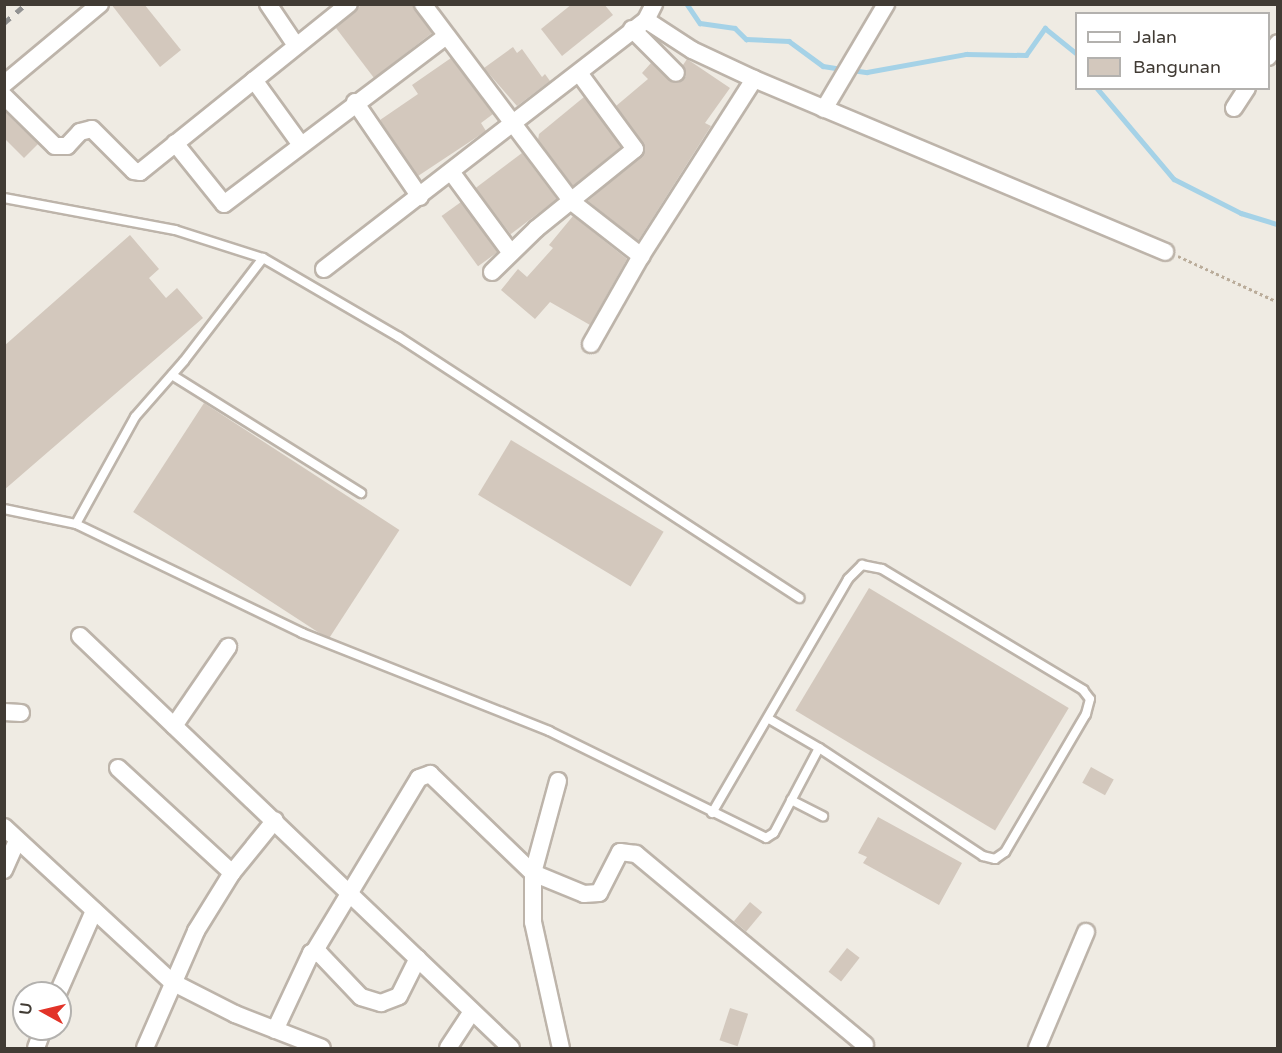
<!DOCTYPE html>
<html>
<head>
<meta charset="utf-8">
<style>
  body { margin:0 }
  #map { position:relative; width:1282px; height:1053px; overflow:hidden; background:#efebe3; font-family:"Varela Round",sans-serif }
  div>[style] { position:absolute }
  [style*='--x'] { left:calc(var(--x)*1px); top:calc(var(--y)*1px); width:calc(var(--w)*1px); rotate:calc(var(--a)*1deg) }
  .stream>* { height:4.5px; margin:-2.25px; padding:0 2.25px; transform-origin:2.25px; border-radius:2.25px; background:#a5d2e7 }
  .building>* { inset:0; background:#d3c8bd; transform-origin:0 0 }
  .path>* { height:3px; margin-top:-1.5px; transform-origin:0; background:repeating-linear-gradient(90deg,#baac9a 0 3px,transparent 0 6px) }
  .roads { filter:drop-shadow(2px 0 #bdb4aa) drop-shadow(-2px 0 #bdb4aa) drop-shadow(0 2px #bdb4aa) drop-shadow(0 -2px #bdb4aa) }
  .service>* { height:8px; margin:-4px; padding:0 4px; transform-origin:4px; border-radius:4px; background:#fff }
  .minor>* { height:16px; margin:-8px; padding:0 8px; transform-origin:8px; border-radius:8px; background:#fff }
  .rail>* { height:4.5px; margin-top:-2.25px; transform-origin:0; background:repeating-linear-gradient(90deg,#929292 0 8px,transparent 0 16px) }
  span { translate:-50% -50%; white-space:nowrap; text-align:center; line-height:1.15; -webkit-text-stroke:5px #fff; paint-order:stroke }
  .frame { position:absolute; inset:0; border:6px solid #413b34; pointer-events:none }
  .legend { position:absolute; left:1075px; top:12px; width:195px; height:78px; box-sizing:border-box; background:#fff; border:2px solid #b3b1ae; margin:0; padding:8px 10px; list-style:none; font-size:18px; color:#413b34 }
  .legend li { display:flex; align-items:center; gap:12px; height:30px }
  .legend b { width:30px; border:2px solid #b3b1ae }
  .north { position:absolute; left:12px; top:981px; width:60px; height:60px; box-sizing:border-box; background:#fff; border:2px solid #b3b1ae; border-radius:50%; rotate:278deg; font-size:16px; font-weight:700; line-height:24px; text-align:center; color:#413b34 }
  .north::after { content:''; display:block; margin:auto; width:21px; height:27px; background:#e23328; clip-path:polygon(50% 0,100% 100%,50% 72%,0 100%) }
</style>
</head>
<body>
<div id="map">
  <div class="stream">
    <div style="--x:687;--y:4;--w:23;--a:56"></div>
    <div style="--x:700;--y:23;--w:35;--a:8"></div>
    <div style="--x:735;--y:28;--w:16;--a:45"></div>
    <div style="--x:746;--y:39;--w:43;--a:2.7"></div>
    <div style="--x:789;--y:41;--w:42;--a:36.3"></div>
    <div style="--x:823;--y:66;--w:20;--a:9"></div>
    <div style="--x:852;--y:70;--w:15;--a:8"></div>
    <div style="--x:867;--y:72;--w:101;--a:-10.3"></div>
    <div style="--x:966;--y:54;--w:60;--a:1"></div>
    <div style="--x:1026;--y:55;--w:33;--a:-55"></div>
    <div style="--x:1045;--y:28;--w:40;--a:39"></div>
    <div style="--x:1097;--y:88;--w:119;--a:49.8"></div>
    <div style="--x:1174;--y:179;--w:75;--a:26.9"></div>
    <div style="--x:1241;--y:213;--w:39;--a:17"></div>
  </div>
  <div class="building">
    <div style="clip-path:polygon(111px 4px,144px 4px,181px 50px,160px 67px)"></div>
    <div style="clip-path:polygon(362px 4px,413px 4px,432px 33px,374px 78px,336px 28px)"></div>
    <div style="clip-path:polygon(572px 4px,604px 4px,613px 15px,562px 56px,541px 29px)"></div>
    <div style="clip-path:polygon(513px 47px,517px 53px,522px 49px,542px 77px,545px 74px,550px 81px,517px 106px,484px 68px)"></div>
    <div style="clip-path:polygon(451px 58px,493px 114px,481px 123px,486px 131px,418px 176px,380px 120px,418px 94px,412px 85px)"></div>
    <div style="clip-path:polygon(687px 59px,730px 88px,705px 123px,711px 126px,638px 241px,588px 201px,645px 152px,643px 143px,616px 106px,648px 79px,642px 73px,651px 63px,669px 80px,678px 83px,686px 76px,683px 65px)"></div>
    <div style="clip-path:polygon(584px 97px,621px 147px,573px 186px,538px 140px,539px 134px)"></div>
    <div style="clip-path:polygon(4px 111px,38px 144px,24px 158px,4px 138px)"></div>
    <div style="left:522px;top:153px;width:58px;height:58px;rotate:53deg"></div>
    <div style="left:461px;top:202px;width:62px;height:24px;rotate:54deg"></div>
    <div style="clip-path:polygon(573px 216px,627px 259px,590px 325px,550px 302px,535px 319px,501px 290px,518px 269px,527px 277px,553px 248px,549px 245px)"></div>
    <div style="clip-path:polygon(130px 235px,159px 269px,149px 278px,166px 298px,177px 288px,203px 318px,4px 490px,4px 346px)"></div>
    <div style="left:204px;top:403px;width:233px;height:130px;rotate:33deg"></div>
    <div style="left:511px;top:440px;width:178px;height:64px;rotate:31deg"></div>
    <div style="left:869px;top:588px;width:233px;height:143px;rotate:31deg"></div>
    <div style="left:1091px;top:767px;width:26px;height:18px;rotate:29deg"></div>
    <div style="clip-path:polygon(878px 817px,962px 863px,939px 905px,863px 863px,867px 857px,858px 853px)"></div>
    <div style="left:750px;top:902px;width:16px;height:25px;rotate:40deg"></div>
    <div style="left:847px;top:948px;width:16px;height:30px;rotate:38deg"></div>
    <div style="left:730px;top:1008px;width:19px;height:34px;rotate:18deg"></div>
  </div>
  <div class="path">
    <div style="--x:1178;--y:256;--w:110;--a:24.7"></div>
  </div>
  <div class="roads">
    <div class="service">
      <div style="--x:4;--y:198;--w:174;--a:10.6"></div>
      <div style="--x:175;--y:230;--w:92;--a:17.7"></div>
      <div style="--x:263;--y:258;--w:130;--a:127.5"></div>
      <div style="--x:184;--y:361;--w:74;--a:131.2"></div>
      <div style="--x:135;--y:417;--w:122;--a:118.9"></div>
      <div style="--x:263;--y:258;--w:157;--a:30.2"></div>
      <div style="--x:399;--y:337;--w:478;--a:33.1"></div>
      <div style="--x:172;--y:375;--w:223;--a:32"></div>
      <div style="--x:4;--y:509;--w:74;--a:11.8"></div>
      <div style="--x:76;--y:524;--w:251;--a:25.7"></div>
      <div style="--x:302;--y:633;--w:266;--a:21.6"></div>
      <div style="--x:549;--y:731;--w:242;--a:26.2"></div>
      <div style="--x:766;--y:838;--w:9;--a:-32"></div>
      <div style="--x:774;--y:833;--w:96;--a:-62.1"></div>
      <div style="--x:819;--y:748;--w:58;--a:-149.9"></div>
      <div style="--x:791;--y:800;--w:36;--a:27"></div>
      <div style="--x:712;--y:813;--w:271;--a:-59.8"></div>
      <div style="--x:848;--y:579;--w:20;--a:-45"></div>
      <div style="--x:862;--y:565;--w:20;--a:11"></div>
      <div style="--x:882;--y:569;--w:235;--a:31"></div>
      <div style="--x:1083;--y:690;--w:11;--a:52"></div>
      <div style="--x:1090;--y:699;--w:16;--a:105"></div>
      <div style="--x:1086;--y:714;--w:160;--a:120.4"></div>
      <div style="--x:1005;--y:852;--w:12;--a:145"></div>
      <div style="--x:995;--y:859;--w:12;--a:-166"></div>
      <div style="--x:983;--y:856;--w:196;--a:-146.6"></div>
    </div>
    <div class="minor">
      <div style="--x:268;--y:4;--w:48;--a:56"></div>
      <div style="--x:423;--y:4;--w:248;--a:53"></div>
      <div style="--x:572;--y:202;--w:88;--a:38"></div>
      <div style="--x:646;--y:20;--w:55;--a:33.1"></div>
      <div style="--x:692;--y:50;--w:68;--a:25.1"></div>
      <div style="--x:754;--y:79;--w:446;--a:22.8"></div>
      <div style="--x:632;--y:29;--w:62;--a:45"></div>
      <div style="--x:1268;--y:57;--w:17;--a:-54"></div>
      <div style="--x:254;--y:80;--w:80;--a:54.1"></div>
      <div style="--x:4;--y:84;--w:125;--a:-39.8"></div>
      <div style="--x:4;--y:96;--w:71;--a:44.4"></div>
      <div style="--x:55;--y:146;--w:12;--a:0"></div>
      <div style="--x:67;--y:146;--w:19;--a:-47"></div>
      <div style="--x:80;--y:132;--w:12;--a:-14"></div>
      <div style="--x:92;--y:129;--w:59;--a:45"></div>
      <div style="--x:134;--y:171;--w:6;--a:9"></div>
      <div style="--x:140;--y:172;--w:268;--a:-38.8"></div>
      <div style="--x:355;--y:102;--w:115;--a:55.6"></div>
      <div style="--x:1234;--y:108;--w:24;--a:-57"></div>
      <div style="--x:824;--y:109;--w:122;--a:-59.4"></div>
      <div style="--x:175;--y:143;--w:78;--a:51.2"></div>
      <div style="--x:224;--y:204;--w:278;--a:-37.1"></div>
      <div style="--x:452;--y:173;--w:99;--a:53.6"></div>
      <div style="--x:324;--y:269;--w:407;--a:-37.7"></div>
      <div style="--x:646;--y:20;--w:18;--a:-63"></div>
      <div style="--x:492;--y:272;--w:62;--a:-44.3"></div>
      <div style="--x:536;--y:229;--w:127;--a:-38.9"></div>
      <div style="--x:635;--y:149;--w:94;--a:-126.4"></div>
      <div style="--x:591;--y:344;--w:101;--a:-60.4"></div>
      <div style="--x:641;--y:256;--w:210;--a:-57.4"></div>
      <div style="--x:80;--y:636;--w:596;--a:43.71"></div>
      <div style="--x:4;--y:712;--w:17;--a:3"></div>
      <div style="--x:174;--y:726;--w:96;--a:-55.6"></div>
      <div style="--x:118;--y:768;--w:155;--a:42.6"></div>
      <div style="--x:558;--y:781;--w:95;--a:105.2"></div>
      <div style="--x:533;--y:873;--w:49;--a:90"></div>
      <div style="--x:533;--y:922;--w:129;--a:77.5"></div>
      <div style="--x:4;--y:827;--w:229;--a:42.7"></div>
      <div style="--x:172;--y:982;--w:71;--a:26.9"></div>
      <div style="--x:235;--y:1014;--w:93;--a:21.3"></div>
      <div style="--x:4;--y:870;--w:32;--a:-66"></div>
      <div style="--x:314;--y:952;--w:203;--a:-58.9"></div>
      <div style="--x:419;--y:778;--w:12;--a:-20"></div>
      <div style="--x:430;--y:774;--w:143;--a:43.9"></div>
      <div style="--x:533;--y:873;--w:55;--a:22.4"></div>
      <div style="--x:584;--y:894;--w:15;--a:-4"></div>
      <div style="--x:599;--y:893;--w:46;--a:-62.9"></div>
      <div style="--x:620;--y:852;--w:16;--a:7"></div>
      <div style="--x:636;--y:854;--w:298;--a:39.8"></div>
      <div style="--x:58;--y:993;--w:90;--a:-66.3"></div>
      <div style="--x:275;--y:1030;--w:85;--a:-64.9"></div>
      <div style="--x:311;--y:953;--w:9;--a:6"></div>
      <div style="--x:320;--y:954;--w:59;--a:46.4"></div>
      <div style="--x:361;--y:997;--w:21;--a:17"></div>
      <div style="--x:381;--y:1003;--w:19;--a:-21"></div>
      <div style="--x:399;--y:996;--w:42;--a:-63.4"></div>
      <div style="--x:36;--y:1048;--w:20;--a:-70"></div>
      <div style="--x:145;--y:1048;--w:128;--a:-66.4"></div>
      <div style="--x:196;--y:931;--w:68;--a:-58.2"></div>
      <div style="--x:232;--y:873;--w:68;--a:-50.9"></div>
      <div style="--x:448;--y:1048;--w:42;--a:-56.7"></div>
      <div style="--x:1037;--y:1048;--w:126;--a:-67.1"></div>
    </div>
  </div>
  <div class="rail">
    <div style="--x:4;--y:23;--w:29;--a:-41"></div>
  </div>
  <div class="frame"></div>
  <ul class="legend">
  <li><b style="height:8px;background:#fff"></b>Jalan</li>
  <li><b style="height:16px;background:#d3c8bd"></b>Bangunan</li>
  </ul>
  <div class="north">U</div>
</div>
</body>
</html>
